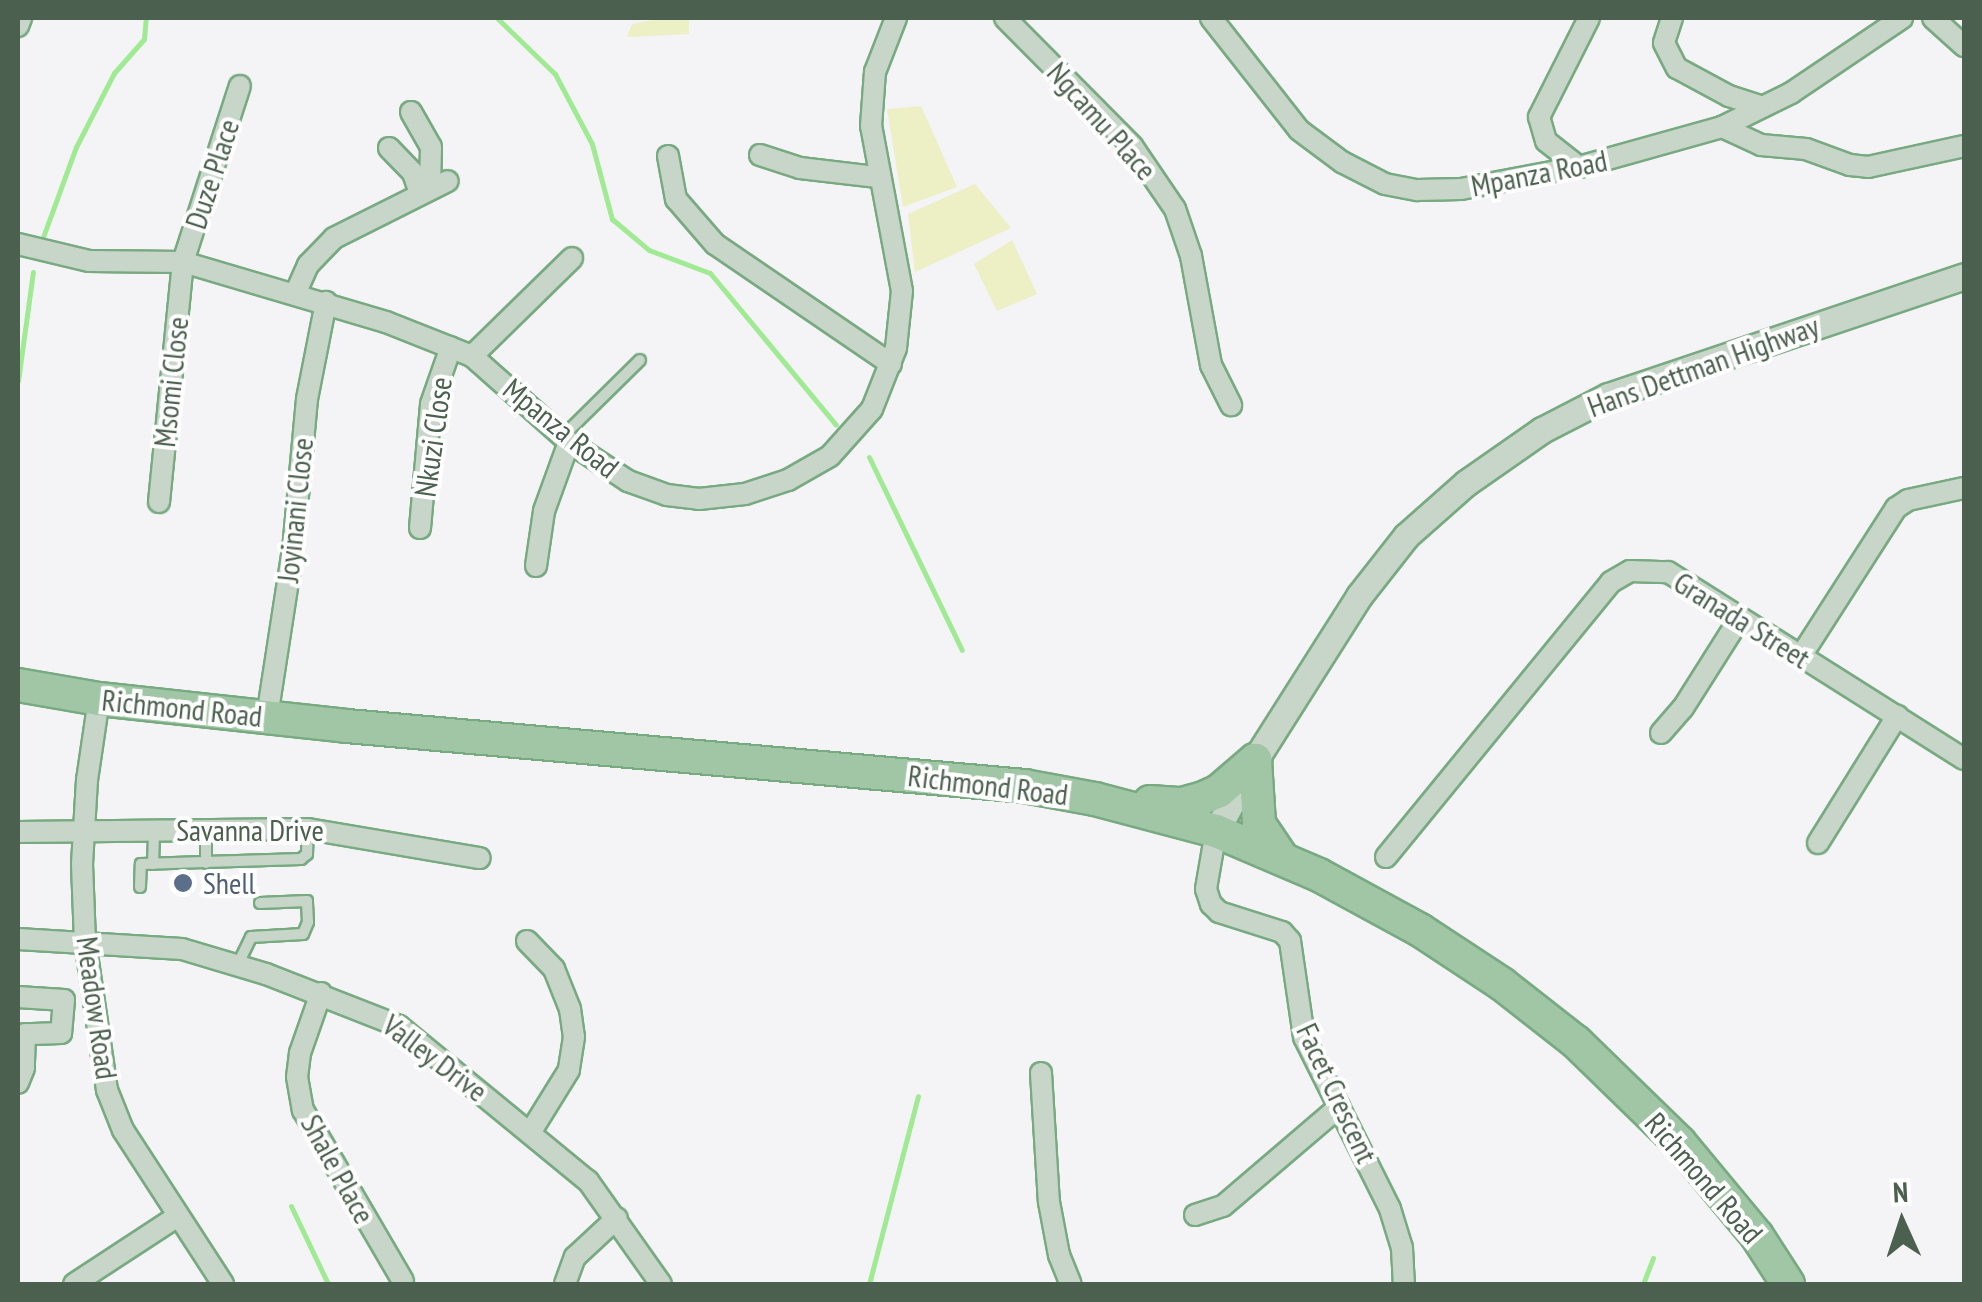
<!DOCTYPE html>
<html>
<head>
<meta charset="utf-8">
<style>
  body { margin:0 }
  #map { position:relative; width:1982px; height:1302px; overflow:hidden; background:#f4f3f5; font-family:"PT Sans Narrow",sans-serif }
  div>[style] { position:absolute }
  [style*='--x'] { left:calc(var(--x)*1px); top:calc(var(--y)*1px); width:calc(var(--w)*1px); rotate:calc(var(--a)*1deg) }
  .green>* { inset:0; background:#edefc5 }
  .stream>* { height:5px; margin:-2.5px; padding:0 2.5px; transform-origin:2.5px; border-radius:2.5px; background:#a0ea94 }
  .roads { filter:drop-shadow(2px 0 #78aa81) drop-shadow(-2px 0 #78aa81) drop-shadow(0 2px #78aa81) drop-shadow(0 -2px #78aa81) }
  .service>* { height:10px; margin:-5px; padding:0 5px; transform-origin:5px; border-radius:5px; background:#c7d6c9 }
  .minor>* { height:20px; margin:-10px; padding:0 10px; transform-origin:10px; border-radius:10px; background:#c7d6c9 }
  .tertiary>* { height:25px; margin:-12.5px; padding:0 12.5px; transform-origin:12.5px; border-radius:12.5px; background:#c7d6c9 }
  .trunk>* { height:32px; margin:-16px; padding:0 16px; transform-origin:16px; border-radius:16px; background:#a0c6a6 }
  .dots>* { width:28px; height:28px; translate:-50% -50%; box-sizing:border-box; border:5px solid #fff; border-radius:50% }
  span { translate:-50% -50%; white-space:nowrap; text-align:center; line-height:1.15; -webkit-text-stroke:8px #fff; paint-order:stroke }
  .street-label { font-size:30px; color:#4b604e }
  .service-label { font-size:30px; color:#4e5e75 }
  .left { translate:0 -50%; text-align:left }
  .frame { position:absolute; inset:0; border:20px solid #4b604e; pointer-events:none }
  .north { position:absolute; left:1852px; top:1172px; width:100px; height:100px; -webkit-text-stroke:8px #fff; paint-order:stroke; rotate:357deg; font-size:28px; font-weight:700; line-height:40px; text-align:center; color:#4b604e }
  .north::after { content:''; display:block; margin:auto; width:35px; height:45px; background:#4b604e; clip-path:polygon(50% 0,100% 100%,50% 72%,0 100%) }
</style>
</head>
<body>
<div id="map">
  <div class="green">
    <div style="clip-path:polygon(663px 18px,689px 18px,689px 34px,627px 37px,632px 24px)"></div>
    <div style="clip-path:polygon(921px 106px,957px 187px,903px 207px,887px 109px)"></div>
    <div style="clip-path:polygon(975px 184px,1011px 228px,915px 272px,908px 214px)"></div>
    <div style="clip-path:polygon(1012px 240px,1037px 294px,997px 311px,974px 264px)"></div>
  </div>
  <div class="stream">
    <div style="--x:497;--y:18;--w:81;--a:44"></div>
    <div style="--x:555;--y:74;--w:79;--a:62.1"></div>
    <div style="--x:592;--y:144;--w:78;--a:75.1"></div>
    <div style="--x:612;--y:219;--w:48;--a:40"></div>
    <div style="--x:649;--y:250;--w:65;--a:20.7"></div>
    <div style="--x:710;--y:273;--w:197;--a:50.3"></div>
    <div style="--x:43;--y:237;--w:96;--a:-69.9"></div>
    <div style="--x:76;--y:147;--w:83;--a:-62.8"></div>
    <div style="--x:114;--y:73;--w:45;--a:-48.6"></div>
    <div style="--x:144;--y:39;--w:21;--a:-85"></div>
    <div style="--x:18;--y:381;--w:110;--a:-82.2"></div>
    <div style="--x:869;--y:457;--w:214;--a:64.3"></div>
    <div style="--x:291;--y:1206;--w:86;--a:64.6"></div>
    <div style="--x:869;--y:1284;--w:194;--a:-75.4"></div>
    <div style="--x:1643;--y:1284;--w:28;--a:-69"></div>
  </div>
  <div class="roads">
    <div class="service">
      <div style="--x:563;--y:436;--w:108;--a:-44.6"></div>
      <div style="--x:206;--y:829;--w:34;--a:90"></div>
      <div style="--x:153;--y:864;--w:34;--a:-88"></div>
      <div style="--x:140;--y:887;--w:23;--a:-88"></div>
      <div style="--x:141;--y:864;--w:160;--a:-1.8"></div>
      <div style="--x:301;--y:859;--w:8;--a:-40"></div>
      <div style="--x:307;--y:854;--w:25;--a:-88"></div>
      <div style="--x:238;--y:964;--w:30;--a:-64"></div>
      <div style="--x:251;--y:937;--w:52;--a:-3.3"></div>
      <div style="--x:303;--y:934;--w:13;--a:-67"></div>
      <div style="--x:308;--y:922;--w:21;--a:-93"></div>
      <div style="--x:307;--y:901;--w:47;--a:177.6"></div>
    </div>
    <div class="minor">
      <div style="--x:1005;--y:18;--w:180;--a:45.2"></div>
      <div style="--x:1132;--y:146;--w:76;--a:55.7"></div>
      <div style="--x:1175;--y:209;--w:50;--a:71.2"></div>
      <div style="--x:1191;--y:256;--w:111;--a:79.6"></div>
      <div style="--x:1211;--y:365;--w:45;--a:63.4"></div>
      <div style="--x:1211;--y:18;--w:142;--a:51.8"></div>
      <div style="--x:1299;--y:130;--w:54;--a:36.7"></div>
      <div style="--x:1342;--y:162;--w:48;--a:27.1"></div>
      <div style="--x:1385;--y:184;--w:33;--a:11"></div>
      <div style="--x:1417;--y:190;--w:44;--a:-1.3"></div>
      <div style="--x:1461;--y:189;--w:120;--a:-10.6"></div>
      <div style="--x:1579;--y:167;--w:148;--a:-15.6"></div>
      <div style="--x:1722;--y:127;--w:77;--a:-26.2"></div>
      <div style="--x:1791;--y:93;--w:134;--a:-34"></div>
      <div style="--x:1672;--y:18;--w:26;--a:108"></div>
      <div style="--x:1664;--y:43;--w:28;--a:63"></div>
      <div style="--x:1677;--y:68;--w:59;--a:28.3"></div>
      <div style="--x:1729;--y:96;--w:35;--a:18"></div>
      <div style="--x:1933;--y:18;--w:42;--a:42.1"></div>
      <div style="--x:18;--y:26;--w:9;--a:-69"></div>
      <div style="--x:411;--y:112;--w:40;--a:60.3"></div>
      <div style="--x:431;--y:147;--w:42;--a:91.4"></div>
      <div style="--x:1722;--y:127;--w:43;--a:24.8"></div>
      <div style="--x:1761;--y:145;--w:45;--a:5.1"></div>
      <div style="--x:1806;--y:149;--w:47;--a:20"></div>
      <div style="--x:1850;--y:165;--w:18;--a:6"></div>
      <div style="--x:1868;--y:167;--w:98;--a:-12.3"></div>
      <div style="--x:389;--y:148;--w:35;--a:46"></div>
      <div style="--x:413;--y:173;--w:21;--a:71"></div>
      <div style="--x:760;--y:155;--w:42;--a:18"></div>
      <div style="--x:800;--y:168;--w:78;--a:6.7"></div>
      <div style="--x:668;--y:156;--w:44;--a:79.5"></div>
      <div style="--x:676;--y:199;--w:60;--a:49.1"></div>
      <div style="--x:715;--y:244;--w:213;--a:34.3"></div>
      <div style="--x:1579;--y:167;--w:42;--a:-141.8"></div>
      <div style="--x:1546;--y:141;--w:25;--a:-106"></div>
      <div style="--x:1539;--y:117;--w:111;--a:-63.2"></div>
      <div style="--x:18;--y:244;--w:73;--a:13.5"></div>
      <div style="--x:89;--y:261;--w:94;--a:0.6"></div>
      <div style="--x:183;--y:262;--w:212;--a:16.5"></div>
      <div style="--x:386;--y:322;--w:92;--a:21.6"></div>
      <div style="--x:472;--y:356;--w:130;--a:41.6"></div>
      <div style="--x:569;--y:442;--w:71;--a:33.5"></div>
      <div style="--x:628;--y:481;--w:41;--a:19.7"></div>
      <div style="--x:667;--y:495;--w:32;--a:7"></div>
      <div style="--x:699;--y:499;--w:46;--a:-6.2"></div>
      <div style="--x:745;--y:494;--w:45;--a:-18"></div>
      <div style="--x:788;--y:480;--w:48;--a:-29.7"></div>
      <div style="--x:830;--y:456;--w:63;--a:-48.2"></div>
      <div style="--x:872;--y:409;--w:66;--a:-68.5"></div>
      <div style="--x:896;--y:348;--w:57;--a:-84"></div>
      <div style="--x:902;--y:291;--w:168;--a:-100.6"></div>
      <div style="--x:871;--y:126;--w:54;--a:-85.8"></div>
      <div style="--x:875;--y:72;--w:58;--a:-68.7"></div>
      <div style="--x:296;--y:292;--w:30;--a:-66"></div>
      <div style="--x:308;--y:265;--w:37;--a:-46"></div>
      <div style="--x:334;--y:238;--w:127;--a:-26.6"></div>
      <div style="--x:472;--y:356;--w:140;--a:-44.4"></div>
      <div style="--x:159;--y:502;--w:241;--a:-84.3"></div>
      <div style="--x:183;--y:262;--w:185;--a:-72.1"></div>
      <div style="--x:420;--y:528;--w:124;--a:-84.9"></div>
      <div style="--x:431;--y:404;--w:60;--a:-70.7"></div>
      <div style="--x:536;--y:566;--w:56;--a:-81.7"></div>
      <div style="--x:544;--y:511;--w:73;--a:-70.1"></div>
      <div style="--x:1801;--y:656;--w:176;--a:-57.3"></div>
      <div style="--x:1896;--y:508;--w:14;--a:-34"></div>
      <div style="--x:1908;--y:500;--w:57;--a:-12.1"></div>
      <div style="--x:99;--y:699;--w:82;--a:98.4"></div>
      <div style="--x:87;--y:780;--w:84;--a:93.4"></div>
      <div style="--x:82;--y:864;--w:77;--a:87.8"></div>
      <div style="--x:85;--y:941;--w:151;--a:81.6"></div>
      <div style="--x:107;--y:1090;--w:43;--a:68.2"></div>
      <div style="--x:123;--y:1130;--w:184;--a:57"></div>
      <div style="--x:267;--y:717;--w:169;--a:-81.2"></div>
      <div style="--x:293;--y:550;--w:152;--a:-84.7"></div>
      <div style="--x:307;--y:399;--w:99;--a:-78.9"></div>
      <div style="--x:1661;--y:733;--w:33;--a:-49"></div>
      <div style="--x:1683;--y:708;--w:107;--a:-57.7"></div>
      <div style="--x:1216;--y:831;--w:59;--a:99.8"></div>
      <div style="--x:1206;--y:889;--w:16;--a:72"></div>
      <div style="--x:1211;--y:904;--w:11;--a:45"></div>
      <div style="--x:1219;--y:912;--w:66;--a:17.6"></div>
      <div style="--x:1282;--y:932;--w:12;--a:48"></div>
      <div style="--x:1290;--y:941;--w:97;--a:81.7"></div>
      <div style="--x:1304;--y:1037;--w:192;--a:63.4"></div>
      <div style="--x:1390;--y:1209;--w:41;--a:72.9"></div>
      <div style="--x:1402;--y:1248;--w:36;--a:87"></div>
      <div style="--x:18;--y:832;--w:290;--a:-0.6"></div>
      <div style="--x:308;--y:829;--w:174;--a:9.6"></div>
      <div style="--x:1818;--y:843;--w:150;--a:-58.1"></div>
      <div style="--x:1386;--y:857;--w:355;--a:-50.7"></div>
      <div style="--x:1611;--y:582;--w:22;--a:-30"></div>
      <div style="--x:1630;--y:571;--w:38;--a:2"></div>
      <div style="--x:1668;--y:572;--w:350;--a:32.3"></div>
      <div style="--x:18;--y:939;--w:164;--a:3.5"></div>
      <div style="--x:182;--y:949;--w:88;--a:16.6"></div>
      <div style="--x:266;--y:974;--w:143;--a:21.4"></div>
      <div style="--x:399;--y:1026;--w:244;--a:39.4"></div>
      <div style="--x:588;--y:1181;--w:126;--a:54.7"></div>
      <div style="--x:527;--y:941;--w:39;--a:46"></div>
      <div style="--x:554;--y:969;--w:43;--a:68.2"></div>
      <div style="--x:570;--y:1009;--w:28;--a:82"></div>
      <div style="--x:574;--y:1037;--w:33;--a:99"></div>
      <div style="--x:569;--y:1070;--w:74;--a:121.8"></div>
      <div style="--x:321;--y:993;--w:64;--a:109.3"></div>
      <div style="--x:300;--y:1053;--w:24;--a:97"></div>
      <div style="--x:297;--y:1077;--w:34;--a:80"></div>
      <div style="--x:303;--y:1110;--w:198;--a:59.7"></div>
      <div style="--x:18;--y:997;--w:46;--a:3.7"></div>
      <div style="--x:64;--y:1000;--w:33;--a:95"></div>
      <div style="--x:61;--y:1033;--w:36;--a:178"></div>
      <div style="--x:25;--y:1034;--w:34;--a:92"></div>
      <div style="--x:24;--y:1068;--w:16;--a:112"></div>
      <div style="--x:1041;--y:1073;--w:129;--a:86.5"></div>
      <div style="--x:1049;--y:1202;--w:54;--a:79.3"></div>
      <div style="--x:1059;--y:1255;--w:31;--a:68"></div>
      <div style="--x:1195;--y:1215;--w:29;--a:-18"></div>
      <div style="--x:1223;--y:1206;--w:153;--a:-40.5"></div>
      <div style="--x:74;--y:1284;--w:124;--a:-33.2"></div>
      <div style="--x:565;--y:1284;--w:29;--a:-70"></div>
      <div style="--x:575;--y:1257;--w:57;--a:-42.9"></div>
    </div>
    <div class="tertiary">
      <div style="--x:1216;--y:831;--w:81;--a:-61.2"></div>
      <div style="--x:1255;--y:760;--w:194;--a:-57.6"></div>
      <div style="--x:1359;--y:596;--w:76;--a:-51.9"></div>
      <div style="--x:1406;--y:536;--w:80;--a:-41.5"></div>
      <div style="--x:1466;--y:483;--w:93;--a:-34.9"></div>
      <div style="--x:1542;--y:430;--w:74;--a:-27.3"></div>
      <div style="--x:1608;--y:396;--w:376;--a:-18.6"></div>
    </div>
    <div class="trunk">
      <div style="--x:18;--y:685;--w:82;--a:9.8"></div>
      <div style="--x:99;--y:699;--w:249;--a:6.2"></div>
      <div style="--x:347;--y:726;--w:680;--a:5.06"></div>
      <div style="--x:1024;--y:786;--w:72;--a:10.4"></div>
      <div style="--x:1095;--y:799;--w:125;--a:14.8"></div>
      <div style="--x:1216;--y:831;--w:112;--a:23.1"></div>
      <div style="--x:1319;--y:875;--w:115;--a:28.6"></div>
      <div style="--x:1420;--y:930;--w:98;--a:33.4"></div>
      <div style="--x:1502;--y:984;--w:94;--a:38.1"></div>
      <div style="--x:1576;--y:1042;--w:144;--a:44.2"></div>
      <div style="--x:1679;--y:1142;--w:122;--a:50.3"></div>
      <div style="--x:1757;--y:1236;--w:57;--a:57.1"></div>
      <div style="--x:1255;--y:760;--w:64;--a:86.4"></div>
      <div style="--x:1259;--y:824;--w:41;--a:55.9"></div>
      <div style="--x:1150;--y:802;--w:32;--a:4"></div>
      <div style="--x:1182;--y:804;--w:20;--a:-15"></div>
      <div style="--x:1201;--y:799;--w:20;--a:-24"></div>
      <div style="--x:1219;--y:791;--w:48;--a:-40.7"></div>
    </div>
  </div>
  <div class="dots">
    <div style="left:183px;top:883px;background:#5c6f8a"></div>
  </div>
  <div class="street-label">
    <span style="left:1102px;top:121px;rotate:48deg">Ngcamu Place</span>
    <span style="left:1539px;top:173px;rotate:-11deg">Mpanza Road</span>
    <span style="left:212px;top:174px;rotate:-72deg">Duze Place</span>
    <span style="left:1703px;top:366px;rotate:-20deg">Hans Dettman Highway</span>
    <span style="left:171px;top:382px;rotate:-84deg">Msomi Close</span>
    <span style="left:561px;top:428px;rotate:39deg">Mpanza Road</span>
    <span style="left:433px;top:437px;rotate:-82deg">Nkuzi Close</span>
    <span style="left:295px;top:510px;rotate:-84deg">Joyinani Close</span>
    <span style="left:1742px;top:620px;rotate:32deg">Granada Street</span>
    <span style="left:182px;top:708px;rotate:6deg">Richmond Road</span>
    <span style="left:988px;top:785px;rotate:7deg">Richmond Road</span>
    <span style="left:250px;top:830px">Savanna Drive</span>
    <span style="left:97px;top:1008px;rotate:82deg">Meadow Road</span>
    <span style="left:435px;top:1058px;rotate:37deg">Valley Drive</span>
    <span style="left:1337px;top:1093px;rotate:65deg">Facet Crescent</span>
    <span style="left:338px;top:1169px;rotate:61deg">Shale Place</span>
    <span style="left:1704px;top:1178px;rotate:49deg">Richmond Road</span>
  </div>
  <div class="service-label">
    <span class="left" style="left:203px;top:883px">Shell</span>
  </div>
  <div class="frame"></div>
  <div class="north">N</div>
</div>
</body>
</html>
